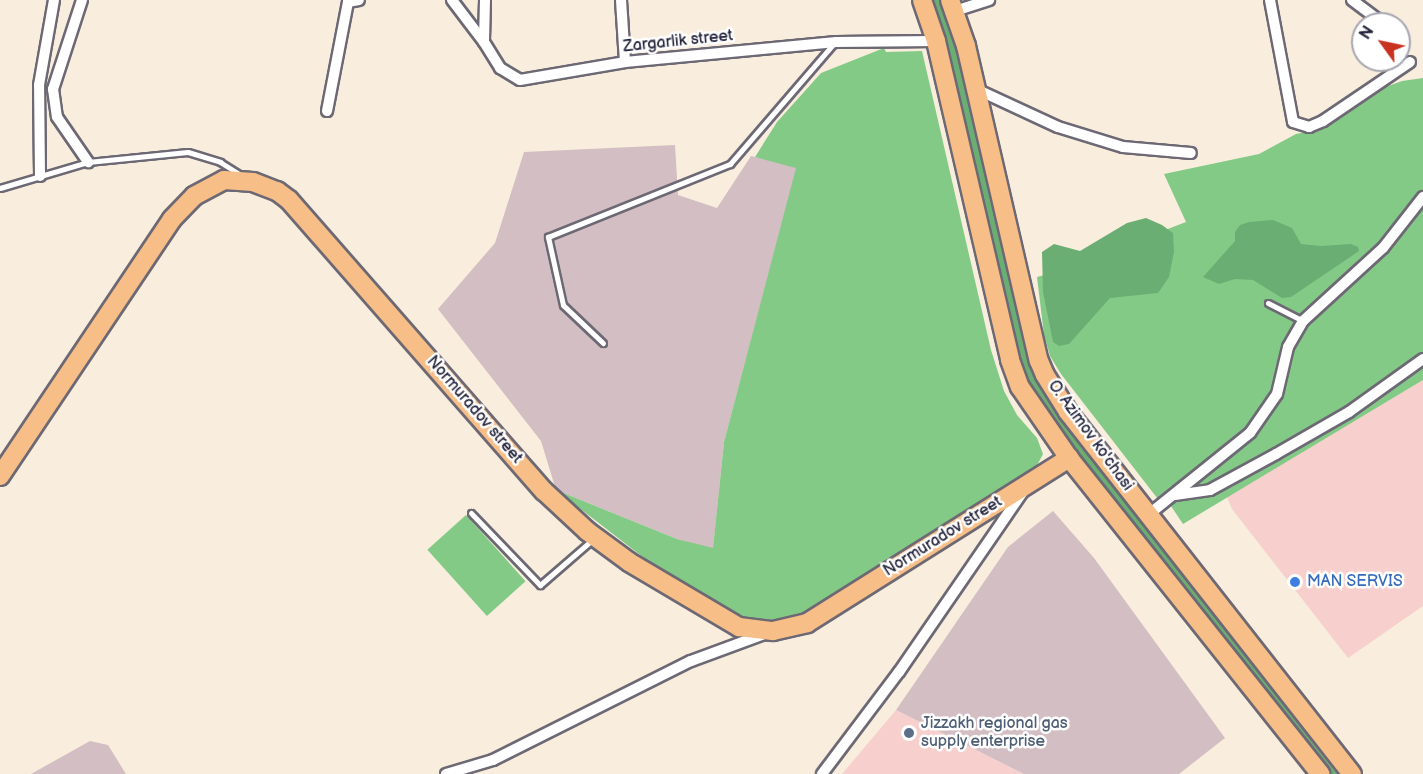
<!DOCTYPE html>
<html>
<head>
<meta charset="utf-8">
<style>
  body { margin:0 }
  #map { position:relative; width:1423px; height:774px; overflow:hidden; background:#f9eddd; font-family:"Balsamiq Sans",sans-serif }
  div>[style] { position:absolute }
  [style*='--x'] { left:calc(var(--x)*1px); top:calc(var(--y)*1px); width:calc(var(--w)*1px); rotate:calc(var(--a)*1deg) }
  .built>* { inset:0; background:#f7d0cd }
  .industrial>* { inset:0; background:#d2bec3 }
  .green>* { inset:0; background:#83ca86; transform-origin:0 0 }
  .forest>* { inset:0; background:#6aae73 }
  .roads { filter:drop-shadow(2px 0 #6d6974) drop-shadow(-2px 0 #6d6974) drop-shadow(0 2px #6d6974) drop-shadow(0 -2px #6d6974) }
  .service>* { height:5px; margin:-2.5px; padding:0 2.5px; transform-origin:2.5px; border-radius:2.5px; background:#fff }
  .minor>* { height:10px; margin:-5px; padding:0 5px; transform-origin:5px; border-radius:5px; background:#fff }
  .primary>* { height:18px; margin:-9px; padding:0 9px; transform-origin:9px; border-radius:9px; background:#f7be87 }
  .dots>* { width:16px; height:16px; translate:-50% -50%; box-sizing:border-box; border:3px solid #fff; border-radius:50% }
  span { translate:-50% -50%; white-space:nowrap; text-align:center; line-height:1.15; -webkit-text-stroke:5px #fff; paint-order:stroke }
  .street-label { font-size:16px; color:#22223b }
  .shop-label { font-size:16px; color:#366cbe }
  .left { translate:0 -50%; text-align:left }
  .service-label { font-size:16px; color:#4e5e75 }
  .north { position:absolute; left:1351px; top:12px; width:60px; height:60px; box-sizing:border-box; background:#fff; border:2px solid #a7a7b1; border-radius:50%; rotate:303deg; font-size:16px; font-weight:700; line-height:24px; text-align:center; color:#22223b }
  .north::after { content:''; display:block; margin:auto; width:21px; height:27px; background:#c8321e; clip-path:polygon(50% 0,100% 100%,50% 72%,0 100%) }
</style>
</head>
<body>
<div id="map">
  <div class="built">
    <div style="clip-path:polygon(1423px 380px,1423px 606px,1348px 658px,1232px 509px,1227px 497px)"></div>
    <div style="clip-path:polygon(896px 710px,1024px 774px,842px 774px)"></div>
  </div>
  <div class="industrial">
    <div style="clip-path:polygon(675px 145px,678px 195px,717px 208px,751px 156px,797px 167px,724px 442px,713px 549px,677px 539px,556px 490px,541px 441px,438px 309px,495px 243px,524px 152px)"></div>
    <div style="clip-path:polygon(1053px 511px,1094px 558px,1225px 738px,1179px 774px,1024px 774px,896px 710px,1008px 547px)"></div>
    <div style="clip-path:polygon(90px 741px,108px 745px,126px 774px,31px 774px)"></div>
  </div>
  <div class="green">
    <div style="clip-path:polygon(884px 48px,886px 52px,922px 51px,991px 350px,1004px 391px,1017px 415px,1037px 438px,1043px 454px,1034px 471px,1018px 482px,994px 492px,813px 614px,786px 622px,746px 617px,735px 613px,648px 561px,556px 490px,677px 539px,713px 548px,724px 442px,796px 168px,755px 157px,777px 122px,821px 73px)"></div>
    <div style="clip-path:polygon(1423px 78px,1423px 380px,1183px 524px,1171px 506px,1161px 503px,1061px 374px,1050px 356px,1044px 335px,1037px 277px,1056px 272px,1186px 222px,1164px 174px,1259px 154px,1296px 134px,1317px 130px,1380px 89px,1402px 81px)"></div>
    <div style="left:466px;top:515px;width:89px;height:52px;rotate:48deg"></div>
  </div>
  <div class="forest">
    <div style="clip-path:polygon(929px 0,941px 0,968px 90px,1019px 321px,1031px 367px,1050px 404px,1337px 774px,1324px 774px,1043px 410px,1024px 373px,1009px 325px,958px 93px)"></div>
    <div style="clip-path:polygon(1146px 218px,1162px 225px,1173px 233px,1174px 252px,1169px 277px,1158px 293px,1110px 298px,1069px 344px,1059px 346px,1053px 342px,1043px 292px,1042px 252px,1054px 244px,1080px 251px,1127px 223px)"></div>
    <div style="clip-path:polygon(1273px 220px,1292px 228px,1301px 244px,1321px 246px,1351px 244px,1358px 247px,1359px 251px,1291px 297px,1282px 298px,1253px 280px,1235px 279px,1219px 284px,1203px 277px,1235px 241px,1235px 232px,1240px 225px,1249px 222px)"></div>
  </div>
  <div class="roads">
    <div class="service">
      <div style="--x:0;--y:188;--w:92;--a:-16.5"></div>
      <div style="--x:88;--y:162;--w:100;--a:-5.7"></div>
      <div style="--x:188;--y:152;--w:34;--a:17"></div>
      <div style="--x:220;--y:162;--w:25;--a:32"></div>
      <div style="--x:1268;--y:303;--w:39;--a:27"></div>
      <div style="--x:603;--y:343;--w:55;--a:-136.5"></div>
      <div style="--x:563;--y:305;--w:70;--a:-102.4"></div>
      <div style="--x:548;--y:237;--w:196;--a:-21.9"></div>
      <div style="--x:730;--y:164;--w:160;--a:-49.3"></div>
      <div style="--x:471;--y:513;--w:100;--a:46.2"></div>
      <div style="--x:540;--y:585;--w:69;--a:-40.9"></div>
    </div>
    <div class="minor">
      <div style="--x:82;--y:0;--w:94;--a:108"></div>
      <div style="--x:53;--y:89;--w:28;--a:82"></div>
      <div style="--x:57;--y:117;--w:55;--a:55.4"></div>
      <div style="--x:452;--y:0;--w:53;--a:52.7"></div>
      <div style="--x:485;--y:0;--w:42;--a:91.4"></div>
      <div style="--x:484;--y:42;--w:31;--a:58"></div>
      <div style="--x:500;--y:68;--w:23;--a:31"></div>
      <div style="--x:520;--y:80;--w:107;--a:-9.7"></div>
      <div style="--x:625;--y:62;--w:212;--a:-5.4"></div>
      <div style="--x:836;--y:42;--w:100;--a:-0.6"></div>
      <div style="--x:621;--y:0;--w:62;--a:86.3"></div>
      <div style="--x:1270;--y:0;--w:124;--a:79.3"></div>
      <div style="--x:1293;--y:122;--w:17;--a:17"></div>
      <div style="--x:1309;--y:127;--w:15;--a:-23"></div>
      <div style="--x:1323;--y:121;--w:105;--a:-34.1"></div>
      <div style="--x:1352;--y:0;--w:40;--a:37"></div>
      <div style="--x:955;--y:11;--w:36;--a:-18"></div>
      <div style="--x:976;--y:89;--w:90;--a:24.9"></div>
      <div style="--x:1058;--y:127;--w:68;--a:17.1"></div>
      <div style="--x:1123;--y:147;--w:68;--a:5"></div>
      <div style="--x:327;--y:111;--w:111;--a:-79.1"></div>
      <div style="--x:348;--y:2;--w:11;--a:-10"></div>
      <div style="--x:40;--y:176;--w:91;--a:-90.6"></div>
      <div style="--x:39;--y:85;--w:86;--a:-80"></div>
      <div style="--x:1175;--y:495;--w:35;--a:-8"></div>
      <div style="--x:1210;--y:490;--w:75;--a:-28.6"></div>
      <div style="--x:1276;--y:454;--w:84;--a:-29.9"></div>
      <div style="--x:1349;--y:412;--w:91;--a:-35.6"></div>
      <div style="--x:1148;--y:515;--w:131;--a:-38.8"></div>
      <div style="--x:1250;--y:433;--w:47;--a:-55.3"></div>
      <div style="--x:1277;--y:394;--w:48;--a:-76.8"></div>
      <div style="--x:1288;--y:347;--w:30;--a:-60"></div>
      <div style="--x:1303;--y:321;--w:108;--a:-42.4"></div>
      <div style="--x:1383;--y:248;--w:65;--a:-51.9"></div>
      <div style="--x:446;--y:774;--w:49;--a:-16.6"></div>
      <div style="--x:493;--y:760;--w:221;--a:-26.6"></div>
      <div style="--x:691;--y:661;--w:81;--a:-20.2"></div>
      <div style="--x:822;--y:774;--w:128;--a:-53"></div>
      <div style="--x:899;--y:672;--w:222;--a:-55.5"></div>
    </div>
    <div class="primary">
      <div style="--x:922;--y:0;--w:43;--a:71.1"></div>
      <div style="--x:936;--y:41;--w:327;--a:76.9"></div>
      <div style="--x:1010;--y:360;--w:29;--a:70"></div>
      <div style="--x:1020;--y:387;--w:86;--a:55.4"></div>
      <div style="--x:1069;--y:458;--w:404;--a:51.5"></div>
      <div style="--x:950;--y:0;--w:49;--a:70.8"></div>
      <div style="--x:966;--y:46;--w:323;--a:77"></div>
      <div style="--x:1039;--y:361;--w:15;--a:67"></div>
      <div style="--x:1045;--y:375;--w:44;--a:58.1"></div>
      <div style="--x:1068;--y:412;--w:460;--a:51.9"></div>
      <div style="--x:0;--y:476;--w:309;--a:-56.2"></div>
      <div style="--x:172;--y:219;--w:32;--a:-46"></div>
      <div style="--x:194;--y:196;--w:34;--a:-28"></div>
      <div style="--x:224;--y:180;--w:29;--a:4"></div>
      <div style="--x:253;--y:182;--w:26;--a:21"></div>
      <div style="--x:277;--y:191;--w:15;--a:37"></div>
      <div style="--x:289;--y:200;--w:387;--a:48.8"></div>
      <div style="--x:544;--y:491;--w:59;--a:42.9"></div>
      <div style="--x:587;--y:531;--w:52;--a:36.4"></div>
      <div style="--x:629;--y:562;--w:128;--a:30.6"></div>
      <div style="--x:739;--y:627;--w:34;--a:7"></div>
      <div style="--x:773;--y:631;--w:35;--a:-13"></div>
      <div style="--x:807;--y:623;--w:310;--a:-32.2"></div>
    </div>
  </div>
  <div class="dots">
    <div style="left:1295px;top:582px;background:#3f7fe0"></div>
    <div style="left:909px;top:733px;background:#5c6f8a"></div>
  </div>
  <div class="street-label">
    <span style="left:678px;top:42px;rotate:-6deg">Zargarlik street</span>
    <span style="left:474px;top:410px;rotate:49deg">Normuradov street</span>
    <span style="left:1090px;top:436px;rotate:54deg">O. Azimov ko'chasi</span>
    <span style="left:943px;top:537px;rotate:-32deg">Normuradov street</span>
  </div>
  <div class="shop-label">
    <span class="left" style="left:1307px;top:582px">MAN SERVIS</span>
  </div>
  <div class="service-label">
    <span class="left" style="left:921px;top:733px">Jizzakh regional gas<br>supply enterprise</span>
  </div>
  <div class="north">N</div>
</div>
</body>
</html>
